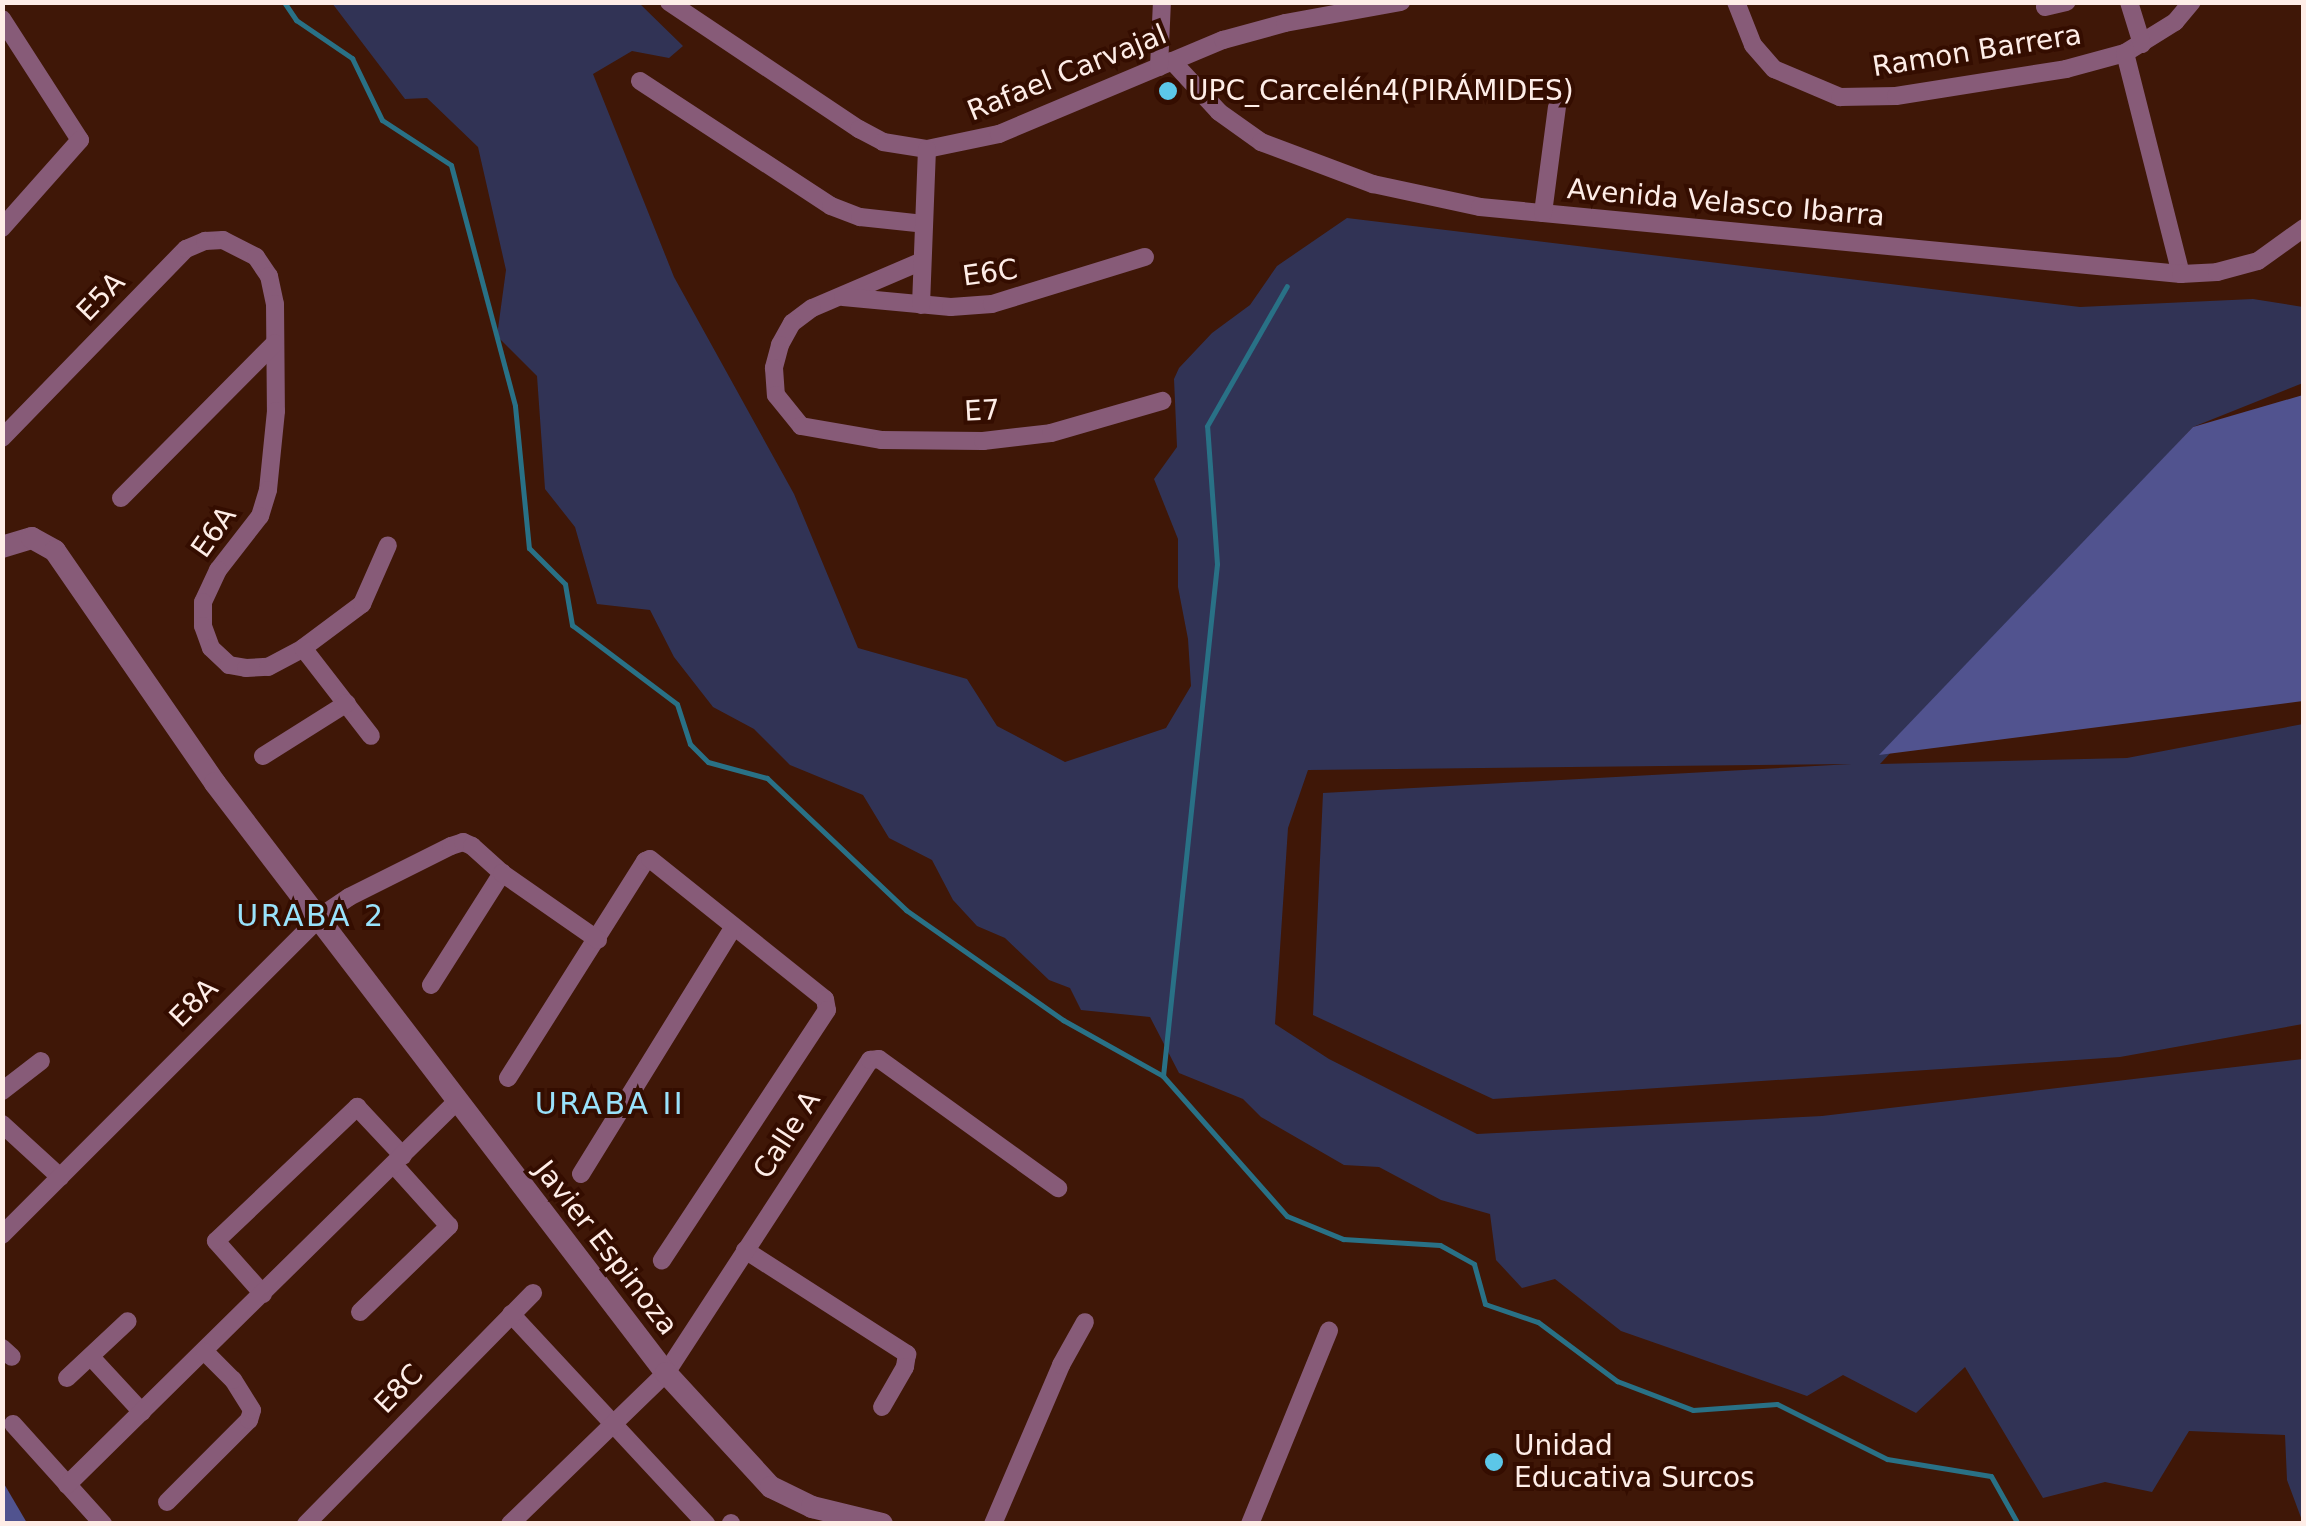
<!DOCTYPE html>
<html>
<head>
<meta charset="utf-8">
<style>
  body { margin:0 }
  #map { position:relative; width:2306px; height:1526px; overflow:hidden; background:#3f1707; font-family:"DejaVu Sans",sans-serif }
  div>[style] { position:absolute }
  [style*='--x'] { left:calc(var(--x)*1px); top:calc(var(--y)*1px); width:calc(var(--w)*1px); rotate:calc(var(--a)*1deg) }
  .green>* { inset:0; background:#313355 }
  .forest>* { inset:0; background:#51538f }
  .stream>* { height:5px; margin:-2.5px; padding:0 2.5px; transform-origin:2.5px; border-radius:2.5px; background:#297186 }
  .minor>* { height:18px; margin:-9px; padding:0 9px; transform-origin:9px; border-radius:9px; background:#875b78 }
  .tertiary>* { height:22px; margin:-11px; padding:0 11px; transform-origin:11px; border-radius:11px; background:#875b78 }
  .dots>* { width:28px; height:28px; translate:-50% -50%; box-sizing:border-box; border:5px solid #340d00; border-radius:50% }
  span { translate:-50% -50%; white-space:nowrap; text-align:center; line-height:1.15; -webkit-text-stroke:8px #340d00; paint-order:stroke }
  .street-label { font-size:28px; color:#feede7 }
  .poi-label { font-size:28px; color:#feede7 }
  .left { translate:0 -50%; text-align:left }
  .neighbourhood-label { font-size:30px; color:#99e2fb; letter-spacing:2.5px }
  .frame { position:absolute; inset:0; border:5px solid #feede7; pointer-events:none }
</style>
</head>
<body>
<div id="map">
  <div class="green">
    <div style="clip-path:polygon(332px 3px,639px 3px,683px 46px,669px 58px,632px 51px,593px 74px,674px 277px,794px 494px,858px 648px,967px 679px,997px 726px,1065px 762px,1166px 728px,1191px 686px,1188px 639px,1178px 587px,1178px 539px,1154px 479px,1177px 447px,1174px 379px,1179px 368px,1212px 333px,1250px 305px,1277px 266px,1347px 218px,2080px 307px,2253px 299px,2303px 307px,2303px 383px,2193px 427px,1880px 764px,2127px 758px,2303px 724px,2303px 1024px,2120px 1057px,1493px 1099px,1313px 1015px,1323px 793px,1852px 764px,1308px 770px,1288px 828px,1275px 1024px,1329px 1059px,1477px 1134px,1822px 1116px,2303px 1059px,2303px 1523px,2287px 1480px,2285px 1435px,2189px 1431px,2152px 1492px,2105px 1482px,2043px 1498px,1965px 1367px,1916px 1413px,1843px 1375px,1807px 1396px,1621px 1331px,1555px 1279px,1522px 1288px,1496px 1260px,1490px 1214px,1441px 1200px,1379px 1167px,1344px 1165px,1261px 1117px,1243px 1099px,1179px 1073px,1150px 1017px,1081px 1010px,1070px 988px,1049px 980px,1005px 938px,977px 926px,953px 900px,932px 860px,889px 838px,863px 795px,790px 765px,754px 729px,713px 707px,674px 657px,650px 610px,597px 604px,575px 527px,545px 489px,537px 376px,497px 336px,506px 270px,478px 147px,427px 98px,405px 99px)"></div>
  </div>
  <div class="forest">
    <div style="clip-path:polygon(2303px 395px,2303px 701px,1879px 755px,2193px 427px)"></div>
    <div style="clip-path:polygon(2px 1482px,3px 1482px,27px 1523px,3px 1523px)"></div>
  </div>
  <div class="stream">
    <div style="--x:284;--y:2;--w:22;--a:56"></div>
    <div style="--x:296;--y:20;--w:68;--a:34.2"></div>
    <div style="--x:352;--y:58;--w:69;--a:64.2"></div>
    <div style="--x:382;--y:120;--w:82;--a:33.1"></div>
    <div style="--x:451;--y:165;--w:249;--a:75.1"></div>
    <div style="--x:515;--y:406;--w:143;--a:84.4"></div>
    <div style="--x:529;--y:548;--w:51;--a:45"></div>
    <div style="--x:565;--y:584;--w:42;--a:80.3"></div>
    <div style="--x:572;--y:625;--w:131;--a:37"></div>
    <div style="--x:677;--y:704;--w:42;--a:72"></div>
    <div style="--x:690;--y:744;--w:25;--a:45"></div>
    <div style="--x:708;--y:762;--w:61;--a:15.2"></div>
    <div style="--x:767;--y:778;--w:192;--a:43.5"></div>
    <div style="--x:906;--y:910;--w:192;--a:35"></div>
    <div style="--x:1063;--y:1020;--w:115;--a:29.2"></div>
    <div style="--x:1163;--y:1076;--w:187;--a:48.5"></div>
    <div style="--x:1287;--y:1216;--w:61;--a:22.3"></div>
    <div style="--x:1343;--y:1239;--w:97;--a:3.5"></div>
    <div style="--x:1440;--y:1245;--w:39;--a:29"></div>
    <div style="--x:1474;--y:1264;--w:41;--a:74.6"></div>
    <div style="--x:1485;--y:1304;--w:56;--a:18.8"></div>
    <div style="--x:1538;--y:1322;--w:99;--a:36.8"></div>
    <div style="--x:1617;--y:1381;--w:81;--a:20.9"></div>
    <div style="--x:1693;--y:1410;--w:84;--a:-4.1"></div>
    <div style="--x:1777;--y:1404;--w:123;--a:26.6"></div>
    <div style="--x:1887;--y:1459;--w:105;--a:9.3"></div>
    <div style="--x:1991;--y:1476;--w:55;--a:60.6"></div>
    <div style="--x:1163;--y:1076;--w:515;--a:-83.98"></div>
    <div style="--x:1217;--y:564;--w:138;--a:-94.1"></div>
    <div style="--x:1207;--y:426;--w:161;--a:-60.3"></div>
  </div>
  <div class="minor">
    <div style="--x:669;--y:2;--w:229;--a:33.8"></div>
    <div style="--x:859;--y:129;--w:27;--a:28"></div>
    <div style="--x:883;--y:142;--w:45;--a:9"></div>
    <div style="--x:927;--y:149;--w:74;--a:-11.8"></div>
    <div style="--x:999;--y:134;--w:243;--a:-22.8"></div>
    <div style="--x:1223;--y:40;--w:64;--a:-15.3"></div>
    <div style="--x:1285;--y:23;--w:118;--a:-10.3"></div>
    <div style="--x:1736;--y:2;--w:46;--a:68.4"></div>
    <div style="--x:1753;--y:45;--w:32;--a:49"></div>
    <div style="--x:1774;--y:69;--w:72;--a:23"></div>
    <div style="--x:1840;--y:97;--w:56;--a:-1"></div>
    <div style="--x:1896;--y:96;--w:172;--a:-9"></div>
    <div style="--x:2066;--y:69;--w:61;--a:-15.2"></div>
    <div style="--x:2125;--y:53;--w:59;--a:-31.8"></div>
    <div style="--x:2175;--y:22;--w:26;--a:-50"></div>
    <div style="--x:2129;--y:2;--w:44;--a:72.8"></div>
    <div style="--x:2045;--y:7;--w:22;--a:-13"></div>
    <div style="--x:2;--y:19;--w:144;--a:57.2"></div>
    <div style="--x:80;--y:140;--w:118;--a:131.6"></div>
    <div style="--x:2125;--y:53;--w:228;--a:75.8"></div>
    <div style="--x:1172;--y:61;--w:69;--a:47.3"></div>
    <div style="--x:1219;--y:112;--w:52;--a:35.5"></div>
    <div style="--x:1261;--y:142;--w:120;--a:20.6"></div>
    <div style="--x:1373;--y:184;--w:109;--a:12.1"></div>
    <div style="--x:1480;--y:207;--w:704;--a:5.46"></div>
    <div style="--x:2181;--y:274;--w:36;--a:-3"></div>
    <div style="--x:2217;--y:272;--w:42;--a:-15"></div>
    <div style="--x:2258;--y:261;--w:57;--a:-35.7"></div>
    <div style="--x:1159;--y:67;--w:65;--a:-87.4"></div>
    <div style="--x:640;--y:81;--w:228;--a:33.2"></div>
    <div style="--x:831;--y:206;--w:31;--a:21"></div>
    <div style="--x:860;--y:217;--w:64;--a:6.2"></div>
    <div style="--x:1543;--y:213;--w:107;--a:-82.5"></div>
    <div style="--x:920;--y:262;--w:117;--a:156.9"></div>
    <div style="--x:812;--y:308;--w:25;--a:143"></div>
    <div style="--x:792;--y:323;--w:25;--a:119"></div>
    <div style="--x:780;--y:345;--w:24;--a:105"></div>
    <div style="--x:774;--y:368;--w:27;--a:86"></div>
    <div style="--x:776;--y:395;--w:40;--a:51"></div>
    <div style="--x:801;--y:426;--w:81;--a:9.9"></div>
    <div style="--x:881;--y:440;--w:102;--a:0.6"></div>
    <div style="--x:983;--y:441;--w:68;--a:-6.7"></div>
    <div style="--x:1051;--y:433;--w:116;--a:-16.1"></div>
    <div style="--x:843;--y:297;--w:108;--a:5.3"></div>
    <div style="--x:951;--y:307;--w:41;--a:-4.2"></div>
    <div style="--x:992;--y:304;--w:160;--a:-17.1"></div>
    <div style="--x:921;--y:305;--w:156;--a:-87.8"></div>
    <div style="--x:2;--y:438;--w:264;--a:-45.8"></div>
    <div style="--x:186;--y:249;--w:21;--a:-23"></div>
    <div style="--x:205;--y:241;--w:18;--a:-3"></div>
    <div style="--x:223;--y:240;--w:37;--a:27"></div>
    <div style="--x:256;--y:257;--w:23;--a:56"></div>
    <div style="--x:269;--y:276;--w:29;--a:78"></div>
    <div style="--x:275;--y:304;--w:107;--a:89.5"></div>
    <div style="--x:276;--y:411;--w:79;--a:95.8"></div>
    <div style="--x:268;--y:490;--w:27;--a:107"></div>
    <div style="--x:260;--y:516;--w:68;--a:127.9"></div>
    <div style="--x:218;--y:570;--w:35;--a:115"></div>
    <div style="--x:203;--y:602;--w:24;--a:90"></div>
    <div style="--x:203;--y:626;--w:23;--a:70"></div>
    <div style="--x:211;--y:648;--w:25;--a:43"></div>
    <div style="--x:229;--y:665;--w:17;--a:10"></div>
    <div style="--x:246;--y:668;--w:22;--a:-3"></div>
    <div style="--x:268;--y:667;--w:40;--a:-28"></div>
    <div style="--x:303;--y:648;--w:74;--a:-36.7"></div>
    <div style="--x:362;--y:604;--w:64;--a:-66.2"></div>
    <div style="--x:121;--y:498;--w:218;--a:-45.2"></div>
    <div style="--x:303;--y:648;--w:111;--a:52.3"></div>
    <div style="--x:263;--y:756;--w:99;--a:-32.2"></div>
    <div style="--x:431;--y:985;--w:133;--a:-57.6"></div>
    <div style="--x:508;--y:1078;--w:257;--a:-57.7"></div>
    <div style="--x:645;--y:861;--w:5;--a:-22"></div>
    <div style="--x:650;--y:859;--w:224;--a:38.7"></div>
    <div style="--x:825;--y:999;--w:11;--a:80"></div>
    <div style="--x:827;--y:1010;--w:300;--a:123.4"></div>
    <div style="--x:2;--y:1091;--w:49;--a:-37.6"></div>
    <div style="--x:2;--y:1124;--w:79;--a:42.4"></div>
    <div style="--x:581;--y:1174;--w:289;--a:-58.3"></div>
    <div style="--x:2;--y:1235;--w:451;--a:-45"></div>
    <div style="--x:321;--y:916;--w:34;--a:-34"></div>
    <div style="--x:349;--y:897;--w:114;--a:-26.6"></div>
    <div style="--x:451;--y:846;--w:13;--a:-18"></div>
    <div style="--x:463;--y:842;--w:10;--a:24"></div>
    <div style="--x:472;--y:846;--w:40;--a:42"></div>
    <div style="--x:502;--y:873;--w:117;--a:34.9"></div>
    <div style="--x:745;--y:1250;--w:193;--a:32.7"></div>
    <div style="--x:907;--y:1354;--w:13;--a:99"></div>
    <div style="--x:905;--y:1367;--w:46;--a:119.9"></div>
    <div style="--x:263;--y:1294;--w:71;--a:-131.6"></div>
    <div style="--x:216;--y:1241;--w:195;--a:-43.5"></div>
    <div style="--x:357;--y:1107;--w:67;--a:46.8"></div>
    <div style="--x:360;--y:1312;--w:124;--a:-44"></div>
    <div style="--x:449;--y:1226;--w:82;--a:-132"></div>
    <div style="--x:511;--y:1314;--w:287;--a:47.1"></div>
    <div style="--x:2;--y:1348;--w:13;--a:42"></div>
    <div style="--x:91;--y:1357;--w:75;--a:47.2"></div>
    <div style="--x:67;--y:1378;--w:83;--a:-43.1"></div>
    <div style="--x:13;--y:1424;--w:135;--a:48"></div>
    <div style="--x:67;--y:1485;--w:544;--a:-44.55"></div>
    <div style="--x:167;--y:1502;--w:116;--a:-45"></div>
    <div style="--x:249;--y:1420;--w:10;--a:-73"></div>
    <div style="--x:252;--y:1410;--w:36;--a:-122"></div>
    <div style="--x:233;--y:1380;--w:40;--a:-135"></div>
    <div style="--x:306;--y:1524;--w:324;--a:-45.5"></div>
    <div style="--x:510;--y:1524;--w:217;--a:-44.1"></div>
    <div style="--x:666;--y:1373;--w:374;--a:-56.9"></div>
    <div style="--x:870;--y:1060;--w:9;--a:-6"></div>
    <div style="--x:879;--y:1059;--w:221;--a:35.8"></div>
    <div style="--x:731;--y:1524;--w:1;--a:-90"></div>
    <div style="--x:993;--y:1524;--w:173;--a:-66.8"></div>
    <div style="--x:1061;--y:1365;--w:49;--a:-60.8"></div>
    <div style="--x:1250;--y:1524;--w:209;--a:-67.8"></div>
  </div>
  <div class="tertiary">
    <div style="--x:2;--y:547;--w:31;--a:-17"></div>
    <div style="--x:32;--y:538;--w:26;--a:29"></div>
    <div style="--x:55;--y:551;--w:282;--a:55.4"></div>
    <div style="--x:215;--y:783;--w:743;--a:52.61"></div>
    <div style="--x:666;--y:1373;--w:155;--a:47.4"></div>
    <div style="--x:771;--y:1487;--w:46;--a:26"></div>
    <div style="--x:812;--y:1507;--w:72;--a:13.7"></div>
  </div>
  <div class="dots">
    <div style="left:1168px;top:91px;background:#5cc7e8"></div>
    <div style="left:1494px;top:1462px;background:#5cc7e8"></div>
  </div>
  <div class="street-label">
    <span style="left:1977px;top:51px;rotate:-9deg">Ramon Barrera</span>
    <span style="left:1067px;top:73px;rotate:-22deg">Rafael Carvajal</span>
    <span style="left:1726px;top:203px;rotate:5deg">Avenida Velasco Ibarra</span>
    <span style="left:990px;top:273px;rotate:-8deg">E6C</span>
    <span style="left:101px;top:297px;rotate:-46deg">E5A</span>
    <span style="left:982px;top:411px;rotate:-3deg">E7</span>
    <span style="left:214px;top:532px;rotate:-55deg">E6A</span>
    <span style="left:194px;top:1003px;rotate:-45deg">E8A</span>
    <span style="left:787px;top:1135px;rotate:-57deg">Calle A</span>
    <span style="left:606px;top:1248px;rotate:52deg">Javier Espinoza</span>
    <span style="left:399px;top:1389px;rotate:-46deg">E8C</span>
  </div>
  <div class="poi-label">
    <span class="left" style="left:1188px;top:91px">UPC_Carcelén4(PIRÁMIDES)</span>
    <span class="left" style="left:1514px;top:1462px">Unidad<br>Educativa Surcos</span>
  </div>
  <div class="neighbourhood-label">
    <span style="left:311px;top:916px">URABA 2</span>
    <span style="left:610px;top:1104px">URABA II</span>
  </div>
  <div class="frame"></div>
</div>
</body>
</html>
